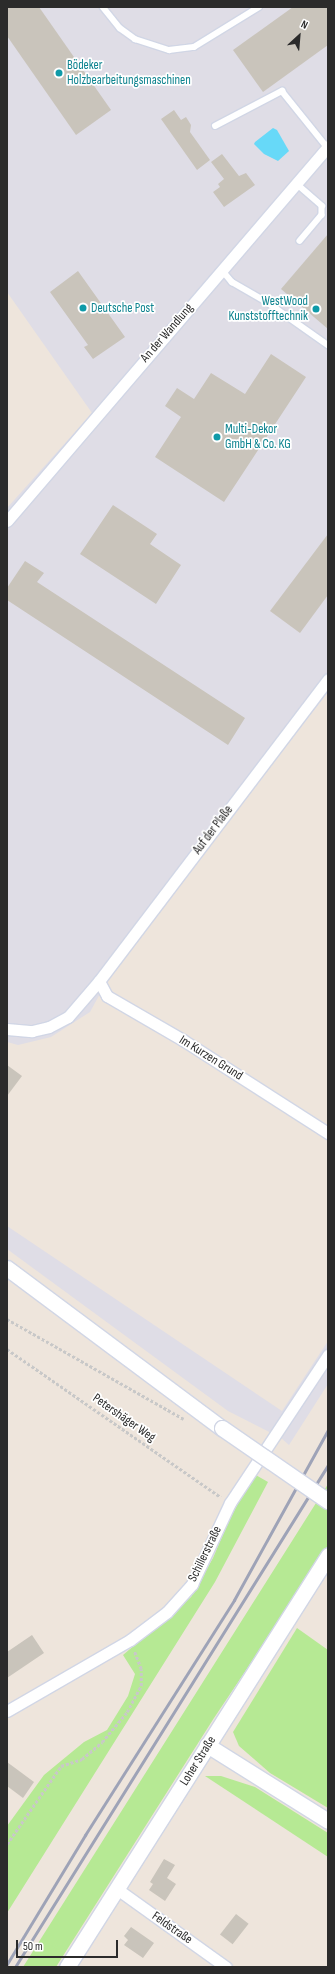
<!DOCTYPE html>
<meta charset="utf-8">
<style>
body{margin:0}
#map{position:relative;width:335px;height:1974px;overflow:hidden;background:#eee5dc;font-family:"Sofia Sans Condensed",sans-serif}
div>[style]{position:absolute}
.industrial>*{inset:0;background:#dfdde6}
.green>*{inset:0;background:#b6e994}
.water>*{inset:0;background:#67d9f8}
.building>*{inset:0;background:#c9c4bb;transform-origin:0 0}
.path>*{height:2.5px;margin-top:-1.25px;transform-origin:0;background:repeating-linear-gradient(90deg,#c8c8c8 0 3px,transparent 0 5px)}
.roads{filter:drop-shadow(1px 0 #d1d6e5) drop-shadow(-1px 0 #d1d6e5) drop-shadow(0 1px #d1d6e5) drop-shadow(0 -1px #d1d6e5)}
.lane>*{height:5.5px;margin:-2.75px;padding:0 2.75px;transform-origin:2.75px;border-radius:2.75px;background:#fff}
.street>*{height:11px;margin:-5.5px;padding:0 5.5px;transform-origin:5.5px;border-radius:5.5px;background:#fff}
.secondary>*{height:15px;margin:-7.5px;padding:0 7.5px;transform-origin:7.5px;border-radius:7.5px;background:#fff}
.rail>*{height:3px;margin:-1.5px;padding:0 1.5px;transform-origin:1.5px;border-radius:1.5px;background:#9ea3b7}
.bridges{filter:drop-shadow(1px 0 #d1d6e5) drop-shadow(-1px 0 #d1d6e5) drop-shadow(0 1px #d1d6e5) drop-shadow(0 -1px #d1d6e5)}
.secondary-bridge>*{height:15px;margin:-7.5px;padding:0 7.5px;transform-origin:7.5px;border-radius:7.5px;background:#fff}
.dots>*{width:11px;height:11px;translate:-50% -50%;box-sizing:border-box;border:2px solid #fff;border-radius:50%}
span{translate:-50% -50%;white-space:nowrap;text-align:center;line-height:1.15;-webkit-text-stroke:3.5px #fff;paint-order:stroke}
.culture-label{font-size:13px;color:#0d838f}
.left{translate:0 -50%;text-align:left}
.right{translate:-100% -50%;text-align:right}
.street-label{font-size:13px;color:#2b2b2b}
.frame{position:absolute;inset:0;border:8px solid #2b2b2b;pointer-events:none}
.north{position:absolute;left:279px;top:16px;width:40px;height:40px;-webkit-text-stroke:3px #fff;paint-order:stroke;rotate:26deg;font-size:11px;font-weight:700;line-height:16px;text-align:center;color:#2b2b2b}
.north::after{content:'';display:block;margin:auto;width:14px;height:18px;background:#2b2b2b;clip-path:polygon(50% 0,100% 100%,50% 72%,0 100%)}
.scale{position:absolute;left:16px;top:1940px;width:102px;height:18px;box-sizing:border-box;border:2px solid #2b2b2b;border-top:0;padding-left:5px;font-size:12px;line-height:14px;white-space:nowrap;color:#2b2b2b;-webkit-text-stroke:3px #fff;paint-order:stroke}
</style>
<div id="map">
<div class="industrial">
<div style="clip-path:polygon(7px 7px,328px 7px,328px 692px,113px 970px,90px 1012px,51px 1037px,18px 1045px,7px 1042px,7px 508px,92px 413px,7px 292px)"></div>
<div style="clip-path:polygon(7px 1226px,282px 1411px,328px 1341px,328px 1384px,289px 1445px,281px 1438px,228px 1411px,7px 1249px)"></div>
</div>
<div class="green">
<div style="clip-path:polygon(254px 1474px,268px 1482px,215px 1582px,7px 1913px,7px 1826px,44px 1775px,84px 1742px,107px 1730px,128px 1696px,135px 1674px,123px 1655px,191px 1597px,213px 1558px,235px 1506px)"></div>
<div style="clip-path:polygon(328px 1484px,328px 1548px,214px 1718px,56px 1967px,23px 1967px)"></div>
<div style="clip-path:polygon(297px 1628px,328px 1650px,328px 1808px,270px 1773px,239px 1746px,233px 1732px)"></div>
<div style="clip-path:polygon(205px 1776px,221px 1776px,255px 1787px,328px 1833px,328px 1857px)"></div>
</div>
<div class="water">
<div style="clip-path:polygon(273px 128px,277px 130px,289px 151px,278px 161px,264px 154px,254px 144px,255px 142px)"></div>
</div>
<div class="building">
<div style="clip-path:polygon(7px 7px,39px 7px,111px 110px,76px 135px,7px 36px)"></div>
<div style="clip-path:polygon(293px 7px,328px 7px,328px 45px,263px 92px,233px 50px)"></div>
<div style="clip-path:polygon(174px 110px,181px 120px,186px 117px,191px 125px,190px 132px,210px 160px,197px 170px,161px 119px)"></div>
<div style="clip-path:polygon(222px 154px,239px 176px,246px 173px,255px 185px,224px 207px,213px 192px,220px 187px,218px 184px,224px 179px,211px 162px)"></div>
<div style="clip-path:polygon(328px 234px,328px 329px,281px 289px)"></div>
<div style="clip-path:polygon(78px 271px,125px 337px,93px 359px,84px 347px,88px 345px,50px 292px)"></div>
<div style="clip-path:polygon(271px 354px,306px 377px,224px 502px,155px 457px,181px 417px,165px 406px,177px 388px,194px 399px,211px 373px,245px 394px)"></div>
<div style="clip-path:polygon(113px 505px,157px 534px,150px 544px,181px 565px,156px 604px,80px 554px)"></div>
<div style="clip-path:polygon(328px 534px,328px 595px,300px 633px,270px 611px)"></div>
<div style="clip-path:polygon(25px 561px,44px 573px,37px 582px,245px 718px,228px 745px,7px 600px,7px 588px)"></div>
<div style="clip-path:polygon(7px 1065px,22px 1076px,7px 1096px)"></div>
<div style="clip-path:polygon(32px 1635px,44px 1653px,7px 1678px,7px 1652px)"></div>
<div style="clip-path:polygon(7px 1762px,34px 1782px,23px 1798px,7px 1786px)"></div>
<div style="clip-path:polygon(164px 1859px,175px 1865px,167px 1878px,176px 1884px,165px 1901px,149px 1890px,153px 1884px,150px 1882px)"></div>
<div style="left:236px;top:1914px;width:16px;height:26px;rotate:38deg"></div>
<div style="clip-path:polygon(131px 1927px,154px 1943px,143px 1958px,124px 1945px,128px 1940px,124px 1936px)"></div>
</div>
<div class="path">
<div style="left:7px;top:1319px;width:203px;rotate:29.5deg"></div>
<div style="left:7px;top:1349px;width:260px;rotate:34.7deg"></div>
<div style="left:7px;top:1844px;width:95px;rotate:-55.3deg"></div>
<div style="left:61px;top:1766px;width:22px;rotate:-18deg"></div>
<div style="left:82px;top:1759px;width:26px;rotate:-40deg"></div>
<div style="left:102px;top:1742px;width:39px;rotate:-50deg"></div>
<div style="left:127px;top:1712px;width:30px;rotate:-62deg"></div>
<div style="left:141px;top:1686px;width:17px;rotate:-90deg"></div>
<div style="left:141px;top:1669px;width:19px;rotate:-111deg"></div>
</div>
<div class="roads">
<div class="lane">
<div style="left:103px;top:7px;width:27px;rotate:51deg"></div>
<div style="left:120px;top:28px;width:19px;rotate:36deg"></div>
<div style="left:135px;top:39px;width:36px;rotate:18deg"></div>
<div style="left:169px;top:50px;width:25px;rotate:-7deg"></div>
<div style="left:194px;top:47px;width:76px;rotate:-31.6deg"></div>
<div style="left:215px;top:126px;width:76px;rotate:-27.6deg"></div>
<div style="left:282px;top:91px;width:72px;rotate:51.2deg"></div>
<div style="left:296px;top:183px;width:35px;rotate:41deg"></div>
<div style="left:322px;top:206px;width:9px;rotate:90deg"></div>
<div style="left:322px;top:215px;width:34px;rotate:130deg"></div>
<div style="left:222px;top:270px;width:16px;rotate:50deg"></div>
<div style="left:232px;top:282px;width:40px;rotate:29.7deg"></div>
<div style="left:267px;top:302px;width:75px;rotate:35.2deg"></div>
</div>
<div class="street">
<div style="left:7px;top:521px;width:494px;rotate:-49.4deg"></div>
<div style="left:99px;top:981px;width:17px;rotate:62deg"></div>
<div style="left:107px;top:996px;width:88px;rotate:30.1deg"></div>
<div style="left:183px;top:1040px;width:172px;rotate:32.7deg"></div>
<div style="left:7px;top:1029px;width:25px;rotate:5deg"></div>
<div style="left:32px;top:1031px;width:17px;rotate:-13deg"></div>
<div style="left:49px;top:1027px;width:21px;rotate:-28deg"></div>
<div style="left:68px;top:1017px;width:48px;rotate:-49.3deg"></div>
<div style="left:99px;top:981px;width:379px;rotate:-52.8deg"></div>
<div style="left:7px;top:1711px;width:142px;rotate:-30deg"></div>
<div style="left:130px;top:1640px;width:46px;rotate:-37.1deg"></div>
<div style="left:167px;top:1612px;width:38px;rotate:-48deg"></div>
<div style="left:192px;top:1584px;width:89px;rotate:-64.9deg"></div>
<div style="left:230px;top:1503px;width:178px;rotate:-56.5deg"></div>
<div style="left:117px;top:1889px;width:134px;rotate:35.6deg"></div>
</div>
<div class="secondary">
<div style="left:7px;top:1268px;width:268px;rotate:36.7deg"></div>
<div style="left:207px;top:1745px;width:143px;rotate:32.1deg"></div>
<div style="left:67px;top:1967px;width:488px;rotate:-57.6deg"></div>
</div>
</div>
<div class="rail">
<div style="left:7px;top:1964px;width:151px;rotate:-58.8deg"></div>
<div style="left:85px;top:1835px;width:278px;rotate:-57.6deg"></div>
<div style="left:234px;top:1600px;width:194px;rotate:-61.1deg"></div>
<div style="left:15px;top:1967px;width:592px;rotate:-58.06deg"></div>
</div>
<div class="bridges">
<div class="secondary-bridge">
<div style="left:222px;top:1428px;width:129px;rotate:34.6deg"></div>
</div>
</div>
<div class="dots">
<div style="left:59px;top:73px;background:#0f9aa8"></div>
<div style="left:83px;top:308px;background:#0f9aa8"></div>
<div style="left:316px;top:309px;background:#0f9aa8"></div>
<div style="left:217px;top:437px;background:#0f9aa8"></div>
</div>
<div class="culture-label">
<span class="left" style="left:67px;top:73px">Bödeker<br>Holzbearbeitungsmaschinen</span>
<span class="right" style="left:308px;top:309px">WestWood<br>Kunststofftechnik</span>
<span class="left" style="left:91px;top:308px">Deutsche Post</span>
<span class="left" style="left:225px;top:437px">Multi-Dekor<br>GmbH &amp; Co. KG</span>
</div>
<div class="street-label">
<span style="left:167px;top:333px;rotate:-49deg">An der Wandlung</span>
<span style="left:213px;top:830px;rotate:-53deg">Auf der Plaße</span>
<span style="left:211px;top:1058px;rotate:32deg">Im Kurzen Grund</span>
<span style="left:124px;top:1418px;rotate:35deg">Petershäger Weg</span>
<span style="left:205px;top:1554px;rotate:-64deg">Schillerstraße</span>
<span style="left:198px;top:1761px;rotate:-58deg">Loher Straße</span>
<span style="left:172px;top:1928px;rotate:35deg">Feldstraße</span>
</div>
<div class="frame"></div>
<div class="north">N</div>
<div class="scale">50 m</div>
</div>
